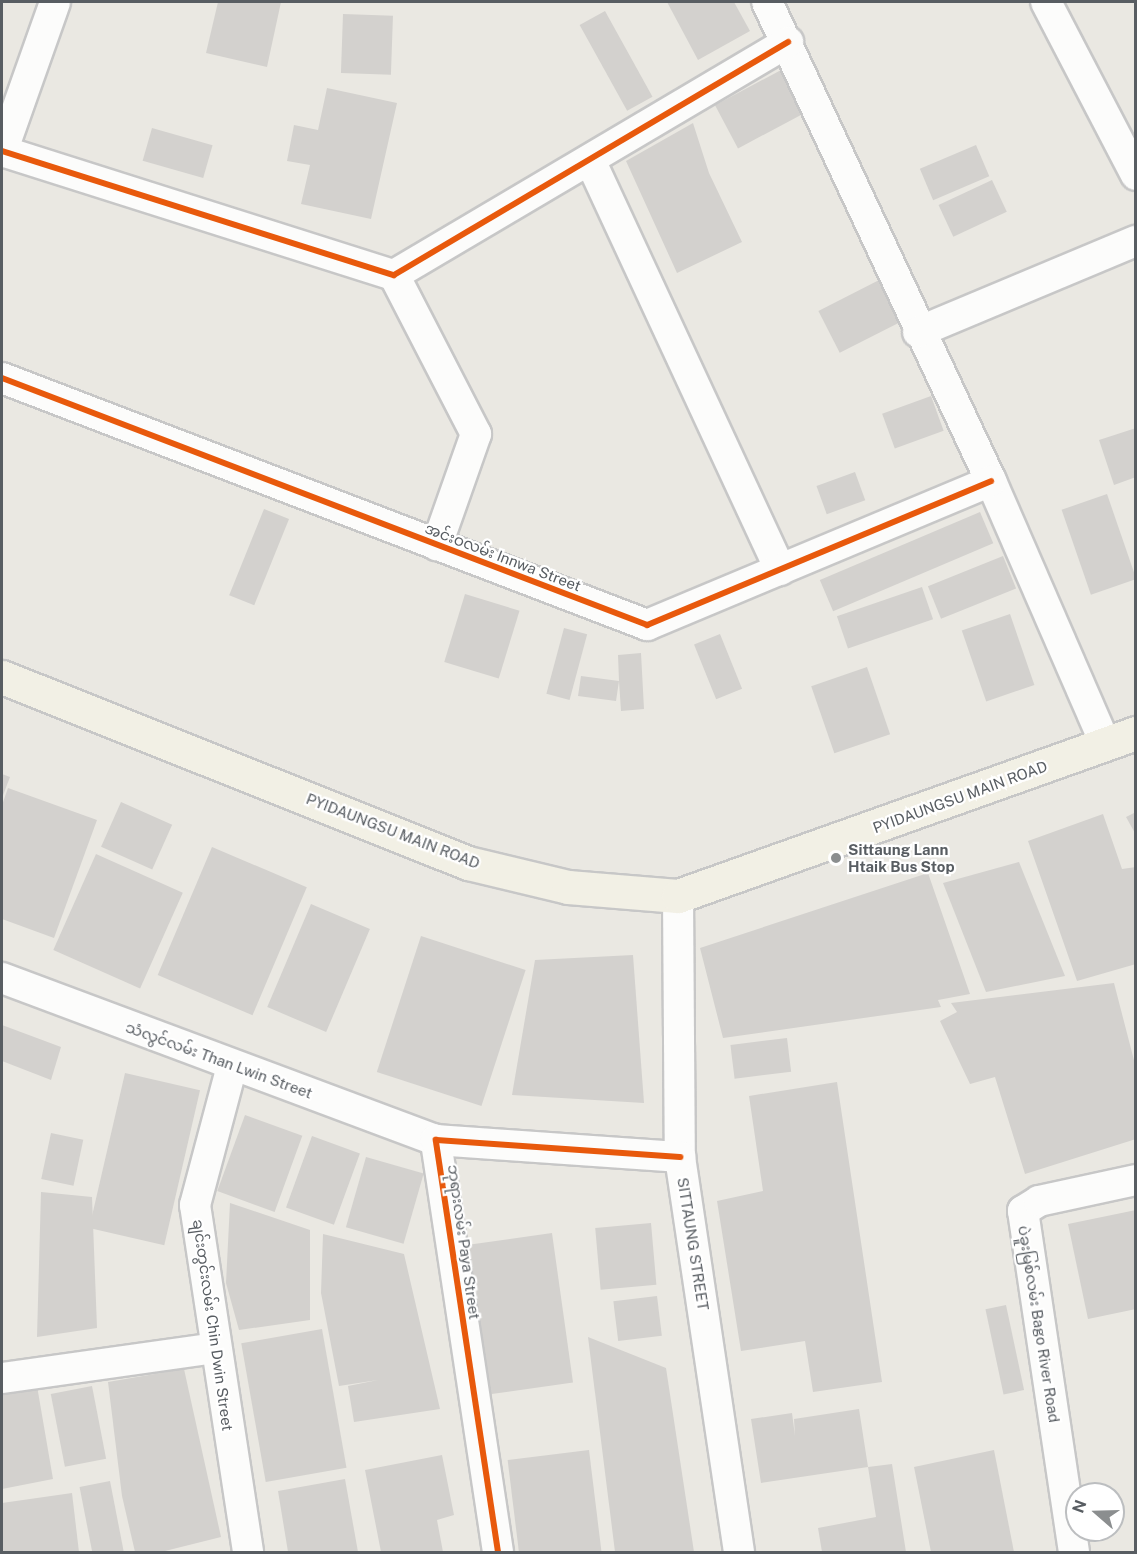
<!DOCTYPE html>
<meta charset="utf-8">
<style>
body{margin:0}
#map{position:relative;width:1137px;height:1554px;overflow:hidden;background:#eae8e2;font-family:"Public Sans","Noto Sans Myanmar",sans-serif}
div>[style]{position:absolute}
.building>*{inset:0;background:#d3d1ce;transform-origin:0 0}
.roads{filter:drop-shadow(2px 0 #c7c7c7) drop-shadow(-2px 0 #c7c7c7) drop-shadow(0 2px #c7c7c7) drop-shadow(0 -2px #c7c7c7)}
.minor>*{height:30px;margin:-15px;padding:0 15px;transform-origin:15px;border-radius:15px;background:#fcfcfb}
.major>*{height:33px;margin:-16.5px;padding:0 16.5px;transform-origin:16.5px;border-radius:16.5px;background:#f2f0e5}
.cycleway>*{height:6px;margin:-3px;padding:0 3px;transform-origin:3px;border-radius:3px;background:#e8590c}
.dots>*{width:16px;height:16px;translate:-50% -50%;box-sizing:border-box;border:3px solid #fff;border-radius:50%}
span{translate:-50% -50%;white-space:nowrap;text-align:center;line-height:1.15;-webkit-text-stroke:4.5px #fff;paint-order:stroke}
.street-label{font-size:15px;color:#585d62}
.poi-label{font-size:15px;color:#585d62;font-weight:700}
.left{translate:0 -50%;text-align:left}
.frame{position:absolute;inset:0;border:3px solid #585d62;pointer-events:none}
.north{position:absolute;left:1065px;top:1482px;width:60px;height:60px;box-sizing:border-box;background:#fff;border:2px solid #bcbec0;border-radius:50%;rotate:290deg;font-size:16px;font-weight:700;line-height:24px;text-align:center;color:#585d62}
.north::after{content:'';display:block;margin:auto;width:21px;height:27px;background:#8b8e8f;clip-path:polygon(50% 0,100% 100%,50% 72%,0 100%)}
</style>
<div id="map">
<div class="building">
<div style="clip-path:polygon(218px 2px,281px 2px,267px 67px,206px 53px)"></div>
<div style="clip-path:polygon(667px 2px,734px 2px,750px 31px,698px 60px)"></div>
<div style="left:605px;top:11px;width:98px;height:29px;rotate:61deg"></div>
<div style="left:343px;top:14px;width:50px;height:59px;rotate:2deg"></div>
<div style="left:783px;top:69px;width:49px;height:77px;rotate:62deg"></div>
<div style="clip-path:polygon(327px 88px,397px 103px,371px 219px,301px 204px,310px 165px,287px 161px,294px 125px,318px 130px)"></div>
<div style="clip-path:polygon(693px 123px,709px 173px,742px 242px,677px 273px,626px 161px)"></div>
<div style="left:152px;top:128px;width:63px;height:34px;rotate:16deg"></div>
<div style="left:976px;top:145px;width:34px;height:61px;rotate:67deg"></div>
<div style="left:992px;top:180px;width:35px;height:59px;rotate:65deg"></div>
<div style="left:887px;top:276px;width:47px;height:77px;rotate:63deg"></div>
<div style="left:931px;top:396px;width:37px;height:52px;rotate:70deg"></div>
<div style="clip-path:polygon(1136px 428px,1136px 477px,1114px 485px,1099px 440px)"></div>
<div style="left:855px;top:472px;width:30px;height:41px;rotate:70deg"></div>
<div style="left:1107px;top:494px;width:90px;height:48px;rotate:71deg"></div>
<div style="left:264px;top:509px;width:27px;height:93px;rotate:22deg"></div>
<div style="left:980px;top:512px;width:34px;height:174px;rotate:67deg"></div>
<div style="left:1003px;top:556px;width:35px;height:81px;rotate:68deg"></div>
<div style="left:922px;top:587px;width:34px;height:90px;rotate:71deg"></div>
<div style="left:465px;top:594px;width:57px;height:71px;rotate:17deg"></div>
<div style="left:1010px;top:614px;width:75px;height:51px;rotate:71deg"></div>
<div style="left:564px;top:628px;width:24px;height:68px;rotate:15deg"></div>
<div style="left:720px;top:634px;width:59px;height:28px;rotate:68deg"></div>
<div style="clip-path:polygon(641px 653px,644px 709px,621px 711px,619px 681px,616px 701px,578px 696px,581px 676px,619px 681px,618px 655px)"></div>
<div style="left:867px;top:667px;width:71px;height:59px;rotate:71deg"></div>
<div style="clip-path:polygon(2px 774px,10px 777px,2px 798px)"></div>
<div style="clip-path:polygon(8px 788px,97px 820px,54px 938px,2px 919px,2px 805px)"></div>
<div style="left:121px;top:802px;width:56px;height:49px;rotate:24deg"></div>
<div style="clip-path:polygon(1136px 812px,1136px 835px,1126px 817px)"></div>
<div style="clip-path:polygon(1103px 814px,1122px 869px,1136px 867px,1136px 964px,1077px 981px,1028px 841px)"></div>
<div style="left:212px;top:847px;width:103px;height:139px;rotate:23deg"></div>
<div style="left:96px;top:854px;width:95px;height:105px;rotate:24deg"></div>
<div style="clip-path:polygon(1019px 862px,1065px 976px,986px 992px,943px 883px)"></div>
<div style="clip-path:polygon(928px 873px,970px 994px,938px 1000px,941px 1007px,723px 1038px,700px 948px)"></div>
<div style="left:311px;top:904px;width:64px;height:112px;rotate:23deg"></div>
<div style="left:421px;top:936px;width:110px;height:143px;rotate:18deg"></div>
<div style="clip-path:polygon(633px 955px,644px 1103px,512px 1095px,535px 960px)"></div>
<div style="clip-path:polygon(1114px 983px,1136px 1068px,1136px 1139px,1025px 1174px,995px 1077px,970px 1084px,940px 1021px,957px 1012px,951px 1003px)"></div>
<div style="clip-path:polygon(2px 1025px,61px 1047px,51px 1080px,2px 1061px)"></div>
<div style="left:787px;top:1038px;width:34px;height:57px;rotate:83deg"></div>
<div style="left:125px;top:1073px;width:77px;height:159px;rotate:13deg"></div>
<div style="clip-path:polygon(837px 1082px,882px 1382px,813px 1392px,805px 1341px,741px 1351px,717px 1201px,763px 1191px,749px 1096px)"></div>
<div style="left:245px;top:1115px;width:61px;height:81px;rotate:20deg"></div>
<div style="left:51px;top:1133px;width:33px;height:47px;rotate:12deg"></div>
<div style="left:312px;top:1136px;width:51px;height:76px;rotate:20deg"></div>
<div style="left:366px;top:1157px;width:60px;height:73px;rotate:16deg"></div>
<div style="clip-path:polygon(41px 1192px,92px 1197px,97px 1328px,37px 1337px)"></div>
<div style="clip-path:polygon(230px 1203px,310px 1230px,310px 1320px,239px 1330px,226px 1283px)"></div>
<div style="clip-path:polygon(1136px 1210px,1136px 1309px,1088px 1319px,1068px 1224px)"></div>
<div style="left:651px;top:1223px;width:62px;height:56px;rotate:85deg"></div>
<div style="left:552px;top:1233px;width:151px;height:84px;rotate:82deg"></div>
<div style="clip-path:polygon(323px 1234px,404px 1254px,440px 1409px,354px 1422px,348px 1386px,378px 1380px,339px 1386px,321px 1293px)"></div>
<div style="left:657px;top:1296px;width:40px;height:44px;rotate:83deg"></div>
<div style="left:1006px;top:1305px;width:87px;height:21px;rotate:78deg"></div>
<div style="left:322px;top:1329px;width:141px;height:82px;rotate:80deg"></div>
<div style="clip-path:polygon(588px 1337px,666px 1368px,694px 1552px,615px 1552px)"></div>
<div style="clip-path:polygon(184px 1369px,221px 1537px,161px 1552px,135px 1552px,122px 1496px,108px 1382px)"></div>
<div style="clip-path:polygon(37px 1386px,53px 1479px,2px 1489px,2px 1392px)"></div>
<div style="left:92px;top:1386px;width:74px;height:42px;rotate:79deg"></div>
<div style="clip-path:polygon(859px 1409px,868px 1467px,761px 1483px,751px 1419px,792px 1413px,795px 1436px,794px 1419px)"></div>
<div style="left:589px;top:1450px;width:103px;height:82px;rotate:83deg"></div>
<div style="clip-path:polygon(994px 1450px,1014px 1552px,931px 1552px,914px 1467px)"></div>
<div style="clip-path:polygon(442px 1455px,454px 1515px,437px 1520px,443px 1552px,381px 1552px,365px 1470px)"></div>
<div style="clip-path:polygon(892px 1464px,906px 1552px,822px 1552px,818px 1528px,876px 1517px,868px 1467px)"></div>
<div style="clip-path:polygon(345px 1479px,358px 1552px,288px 1552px,278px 1491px)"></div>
<div style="left:110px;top:1481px;width:72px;height:31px;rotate:79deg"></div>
<div style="clip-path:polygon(72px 1493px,79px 1552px,2px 1552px,2px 1503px)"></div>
</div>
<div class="roads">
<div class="minor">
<div style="left:767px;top:2px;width:529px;rotate:64.94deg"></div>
<div style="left:991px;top:481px;width:288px;rotate:66.5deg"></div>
<div style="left:1046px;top:2px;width:195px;rotate:62.5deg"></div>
<div style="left:2px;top:151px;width:411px;rotate:17.6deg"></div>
<div style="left:394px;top:275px;width:458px;rotate:-30.6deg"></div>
<div style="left:2px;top:152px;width:159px;rotate:-70.5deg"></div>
<div style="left:590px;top:160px;width:452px;rotate:65.1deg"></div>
<div style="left:394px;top:275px;width:179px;rotate:62.7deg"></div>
<div style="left:476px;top:434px;width:118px;rotate:109.4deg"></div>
<div style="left:918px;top:332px;width:236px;rotate:-22.7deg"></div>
<div style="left:2px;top:378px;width:691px;rotate:20.95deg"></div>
<div style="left:647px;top:625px;width:373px;rotate:-22.7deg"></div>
<div style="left:678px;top:896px;width:261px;rotate:89.6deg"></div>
<div style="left:680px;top:1157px;width:399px;rotate:81.5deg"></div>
<div style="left:2px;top:978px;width:463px;rotate:20.5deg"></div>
<div style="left:232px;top:1066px;width:144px;rotate:104.9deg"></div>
<div style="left:195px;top:1205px;width:351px;rotate:81.3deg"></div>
<div style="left:2px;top:1378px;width:215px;rotate:-8deg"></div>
<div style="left:498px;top:1552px;width:417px;rotate:-98.6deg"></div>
<div style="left:436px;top:1140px;width:245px;rotate:4deg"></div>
<div style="left:1074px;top:1552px;width:345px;rotate:-98.5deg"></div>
<div style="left:1023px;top:1211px;width:19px;rotate:-32deg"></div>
<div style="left:1039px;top:1201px;width:99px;rotate:-12.2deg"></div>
</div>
<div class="major">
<div style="left:2px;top:677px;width:502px;rotate:21.76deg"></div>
<div style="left:468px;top:863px;width:103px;rotate:13.5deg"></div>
<div style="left:568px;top:887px;width:110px;rotate:4.7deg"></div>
<div style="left:678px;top:896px;width:486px;rotate:-19.6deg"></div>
</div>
</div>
<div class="cycleway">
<div style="left:2px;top:151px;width:411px;rotate:17.6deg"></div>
<div style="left:394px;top:275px;width:458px;rotate:-30.6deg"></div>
<div style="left:2px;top:378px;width:691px;rotate:20.95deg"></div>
<div style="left:647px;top:625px;width:373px;rotate:-22.7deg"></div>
<div style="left:498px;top:1552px;width:417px;rotate:-98.6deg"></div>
<div style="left:436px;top:1140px;width:245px;rotate:4deg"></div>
</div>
<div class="dots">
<div style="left:836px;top:858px;background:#8b8e8f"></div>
</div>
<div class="street-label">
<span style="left:503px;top:557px;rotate:21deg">အင်းဝလမ်း Innwa Street</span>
<span style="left:960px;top:797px;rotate:-20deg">PYIDAUNGSU MAIN ROAD</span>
<span style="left:393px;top:831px;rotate:21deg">PYIDAUNGSU MAIN ROAD</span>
<span style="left:219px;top:1060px;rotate:20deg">သံလွင်လမ်း Than Lwin Street</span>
<span style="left:464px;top:1242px;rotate:82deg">ဘုရားလမ်း Paya Street</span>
<span style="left:693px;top:1244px;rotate:81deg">SITTAUNG STREET</span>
<span style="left:1039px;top:1324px;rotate:81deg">ပဲခူးမြစ်လမ်း Bago River Road</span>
<span style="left:213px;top:1325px;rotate:82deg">ချင်းတွင်းလမ်း Chin Dwin Street</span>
</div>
<div class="poi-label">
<span class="left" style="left:848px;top:858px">Sittaung Lann<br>Htaik Bus Stop</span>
</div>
<div class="frame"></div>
<div class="north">N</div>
</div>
